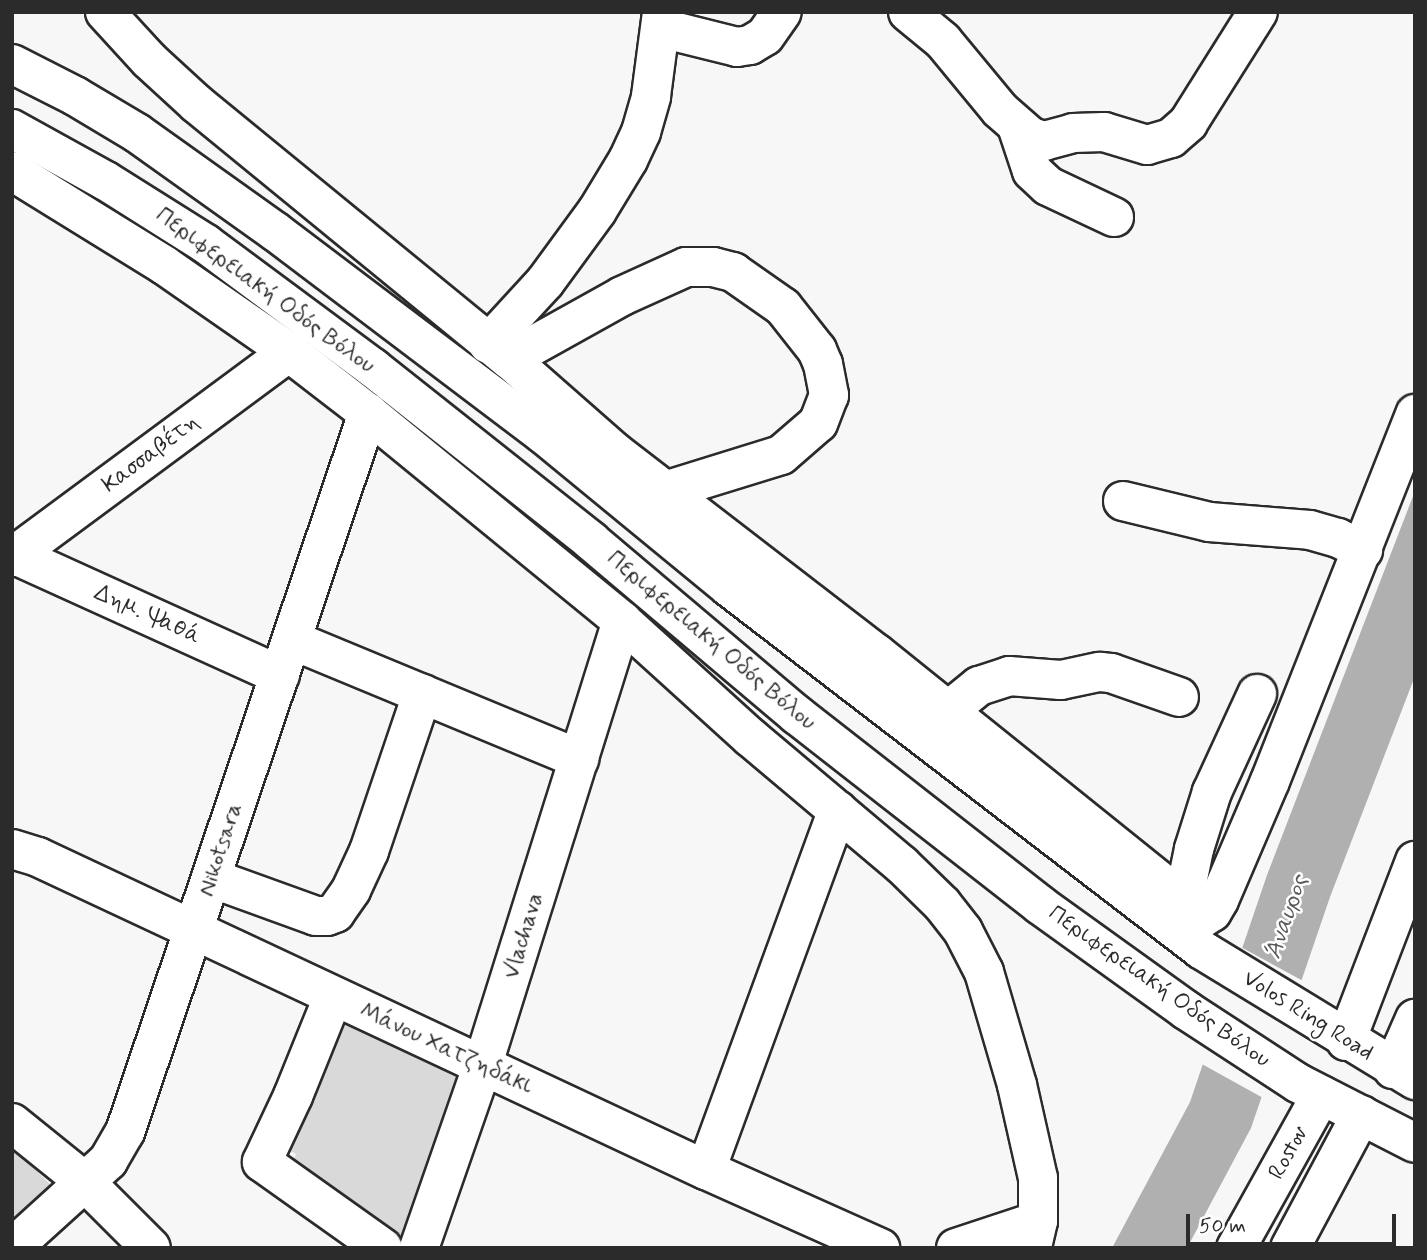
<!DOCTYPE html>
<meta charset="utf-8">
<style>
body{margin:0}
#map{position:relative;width:1427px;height:1260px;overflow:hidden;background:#f7f7f7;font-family:Mynerve,sans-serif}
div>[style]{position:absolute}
.green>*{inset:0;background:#d9d9d9}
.water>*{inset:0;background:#b0b0b0}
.pier>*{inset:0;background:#f7f7f7}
.roads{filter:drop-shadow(2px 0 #2b2b2b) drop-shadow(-2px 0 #2b2b2b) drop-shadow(0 2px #2b2b2b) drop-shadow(0 -2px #2b2b2b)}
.minor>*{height:38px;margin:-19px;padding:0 19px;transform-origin:19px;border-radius:19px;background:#fff}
.major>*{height:38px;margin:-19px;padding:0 19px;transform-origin:19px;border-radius:19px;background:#fff}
span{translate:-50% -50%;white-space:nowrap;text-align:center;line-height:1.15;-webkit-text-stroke:5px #fff;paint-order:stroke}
.street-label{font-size:23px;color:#2b2b2b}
.water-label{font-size:24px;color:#5a5a5a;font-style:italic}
.frame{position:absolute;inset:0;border:14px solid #2b2b2b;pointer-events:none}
.scale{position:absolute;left:1186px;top:1214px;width:210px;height:32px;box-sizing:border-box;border:4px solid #2b2b2b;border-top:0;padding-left:9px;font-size:21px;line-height:24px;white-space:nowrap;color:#2b2b2b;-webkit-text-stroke:5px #fff;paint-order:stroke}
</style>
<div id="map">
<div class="green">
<div style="clip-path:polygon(332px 1016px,465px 1076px,408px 1248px,289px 1172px,296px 1154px,277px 1144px)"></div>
<div style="clip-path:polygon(12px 1147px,52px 1186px,12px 1224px)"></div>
</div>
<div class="water">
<div style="clip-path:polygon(1415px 491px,1415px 676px,1330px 897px,1251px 1128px,1187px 1248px,1112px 1248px,1190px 1102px,1267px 875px)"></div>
</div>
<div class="pier">
<div style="clip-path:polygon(1239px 946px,1305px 982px,1265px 1099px,1200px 1063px)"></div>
</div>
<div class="roads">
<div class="minor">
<div style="left:105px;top:12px;width:65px;rotate:47.5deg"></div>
<div style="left:149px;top:60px;width:65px;rotate:42.5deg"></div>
<div style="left:197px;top:104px;width:403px;rotate:39.3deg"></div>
<div style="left:509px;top:359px;width:142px;rotate:41.3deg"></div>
<div style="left:616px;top:453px;width:328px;rotate:37.6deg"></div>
<div style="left:876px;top:653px;width:421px;rotate:38.8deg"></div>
<div style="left:1204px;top:917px;width:9px;rotate:-32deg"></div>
<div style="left:1212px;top:912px;width:14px;rotate:-60deg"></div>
<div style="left:1219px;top:900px;width:129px;rotate:-66.8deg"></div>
<div style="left:1270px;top:781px;width:395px;rotate:-68.4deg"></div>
<div style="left:908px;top:12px;width:45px;rotate:39.6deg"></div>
<div style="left:943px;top:41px;width:89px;rotate:50.4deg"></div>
<div style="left:1000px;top:110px;width:41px;rotate:41.1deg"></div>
<div style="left:1031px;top:137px;width:14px;rotate:17deg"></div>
<div style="left:1044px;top:141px;width:30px;rotate:-15deg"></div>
<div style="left:1073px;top:133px;width:31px;rotate:-2deg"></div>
<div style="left:1104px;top:132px;width:45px;rotate:16.8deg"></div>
<div style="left:1147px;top:145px;width:25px;rotate:-16deg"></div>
<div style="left:1171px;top:138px;width:23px;rotate:-41deg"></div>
<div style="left:1188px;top:123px;width:131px;rotate:-57.8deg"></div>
<div style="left:661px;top:28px;width:78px;rotate:14deg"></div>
<div style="left:737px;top:47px;width:13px;rotate:-9deg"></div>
<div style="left:750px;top:45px;width:17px;rotate:-31deg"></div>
<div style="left:765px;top:36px;width:29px;rotate:-55deg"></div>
<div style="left:1018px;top:129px;width:44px;rotate:71.6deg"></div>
<div style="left:1032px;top:171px;width:22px;rotate:43deg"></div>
<div style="left:1048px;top:186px;width:73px;rotate:25.2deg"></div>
<div style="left:12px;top:171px;width:179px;rotate:31.7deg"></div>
<div style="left:164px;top:265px;width:152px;rotate:34.8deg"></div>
<div style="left:289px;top:352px;width:100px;rotate:37.7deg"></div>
<div style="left:368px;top:413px;width:328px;rotate:39.3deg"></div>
<div style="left:622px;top:621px;width:173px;rotate:42.2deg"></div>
<div style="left:750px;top:737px;width:199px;rotate:40.1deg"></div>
<div style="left:902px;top:865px;width:56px;rotate:44.3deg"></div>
<div style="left:942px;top:904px;width:34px;rotate:52deg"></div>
<div style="left:963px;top:931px;width:46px;rotate:62.9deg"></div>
<div style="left:984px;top:972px;width:118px;rotate:73.7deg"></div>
<div style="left:1017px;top:1085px;width:95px;rotate:77.3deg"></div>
<div style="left:1038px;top:1178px;width:43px;rotate:90deg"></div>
<div style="left:1038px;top:1221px;width:28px;rotate:103deg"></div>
<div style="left:488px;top:344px;width:84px;rotate:-47.4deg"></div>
<div style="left:545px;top:282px;width:88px;rotate:-53.8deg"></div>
<div style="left:597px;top:211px;width:60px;rotate:-58.7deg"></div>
<div style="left:628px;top:160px;width:31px;rotate:-65deg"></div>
<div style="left:641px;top:132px;width:37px;rotate:-74deg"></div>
<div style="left:651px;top:96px;width:85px;rotate:-82.5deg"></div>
<div style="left:509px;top:359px;width:129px;rotate:-29.1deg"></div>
<div style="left:622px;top:296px;width:70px;rotate:-24.4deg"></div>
<div style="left:686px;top:267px;width:27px"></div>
<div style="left:713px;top:267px;width:21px;rotate:14deg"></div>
<div style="left:733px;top:272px;width:61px;rotate:35deg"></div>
<div style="left:783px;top:307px;width:55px;rotate:51.7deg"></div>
<div style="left:817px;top:350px;width:15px;rotate:67deg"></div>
<div style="left:823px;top:364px;width:32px;rotate:79deg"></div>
<div style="left:829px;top:395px;width:30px;rotate:111deg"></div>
<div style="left:818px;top:423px;width:49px;rotate:139.1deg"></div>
<div style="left:781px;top:455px;width:118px;rotate:162.8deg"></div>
<div style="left:1123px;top:501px;width:89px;rotate:13.7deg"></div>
<div style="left:1209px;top:522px;width:101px;rotate:4.5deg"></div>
<div style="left:1310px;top:530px;width:29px;rotate:16deg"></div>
<div style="left:1338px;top:538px;width:28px;rotate:26deg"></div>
<div style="left:15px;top:555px;width:291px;rotate:24.4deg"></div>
<div style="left:12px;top:557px;width:345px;rotate:-36.5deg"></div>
<div style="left:292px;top:640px;width:311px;rotate:22.5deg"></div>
<div style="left:948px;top:711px;width:40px;rotate:-39deg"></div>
<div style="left:979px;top:686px;width:32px;rotate:-18deg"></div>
<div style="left:1009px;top:676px;width:52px;rotate:4.4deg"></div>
<div style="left:1061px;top:680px;width:40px;rotate:-12deg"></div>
<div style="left:1100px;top:672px;width:11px;rotate:5deg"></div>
<div style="left:1111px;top:673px;width:72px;rotate:19.4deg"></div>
<div style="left:12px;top:849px;width:27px;rotate:17deg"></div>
<div style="left:38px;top:857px;width:738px;rotate:25.11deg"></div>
<div style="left:706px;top:1170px;width:191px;rotate:24.1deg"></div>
<div style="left:211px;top:878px;width:112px;rotate:19.9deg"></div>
<div style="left:316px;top:916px;width:11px"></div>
<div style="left:327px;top:916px;width:9px;rotate:-21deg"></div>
<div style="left:335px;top:913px;width:28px;rotate:-55deg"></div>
<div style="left:351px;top:890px;width:43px;rotate:-65.2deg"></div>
<div style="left:369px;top:851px;width:166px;rotate:-71.3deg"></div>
<div style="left:1183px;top:903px;width:55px;rotate:-78.5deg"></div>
<div style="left:1194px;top:849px;width:60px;rotate:-72.5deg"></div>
<div style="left:1212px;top:792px;width:108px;rotate:-65.3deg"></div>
<div style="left:333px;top:997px;width:107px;rotate:112deg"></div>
<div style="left:293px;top:1096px;width:73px;rotate:115.2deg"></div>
<div style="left:262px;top:1162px;width:148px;rotate:35.4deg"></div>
<div style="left:1346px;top:1041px;width:193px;rotate:-69deg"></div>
<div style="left:1393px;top:1069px;width:55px;rotate:-66.3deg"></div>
<div style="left:12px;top:1123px;width:94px;rotate:38.9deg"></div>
<div style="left:85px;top:1182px;width:93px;rotate:45deg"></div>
<div style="left:706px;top:1170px;width:383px;rotate:-69.9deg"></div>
<div style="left:12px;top:1248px;width:130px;rotate:-42.2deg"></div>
<div style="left:108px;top:1161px;width:34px;rotate:-60deg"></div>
<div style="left:125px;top:1132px;width:759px;rotate:-71.33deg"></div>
<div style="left:419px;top:1248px;width:195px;rotate:-70.8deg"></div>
<div style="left:483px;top:1064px;width:464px;rotate:-72.6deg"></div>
<div style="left:956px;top:1248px;width:86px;rotate:-18.2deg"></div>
<div style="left:1236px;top:1248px;width:175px;rotate:-60.9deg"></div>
<div style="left:1290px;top:1248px;width:151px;rotate:-61.9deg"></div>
</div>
<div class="major">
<div style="left:12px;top:64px;width:71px;rotate:26.9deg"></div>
<div style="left:75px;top:96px;width:72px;rotate:30.8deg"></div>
<div style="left:137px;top:133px;width:171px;rotate:35.5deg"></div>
<div style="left:276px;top:232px;width:335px;rotate:37.1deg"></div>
<div style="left:543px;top:434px;width:241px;rotate:39.4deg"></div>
<div style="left:729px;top:587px;width:596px;rotate:37.5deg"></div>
<div style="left:1202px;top:950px;width:250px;rotate:31.4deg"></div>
<div style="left:12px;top:129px;width:107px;rotate:29deg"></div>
<div style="left:106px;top:181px;width:118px;rotate:32.2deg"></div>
<div style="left:206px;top:244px;width:208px;rotate:36.6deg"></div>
<div style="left:373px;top:368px;width:278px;rotate:38.4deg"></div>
<div style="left:591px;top:541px;width:270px;rotate:40.2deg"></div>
<div style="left:797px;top:715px;width:308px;rotate:38deg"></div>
<div style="left:1040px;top:905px;width:180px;rotate:35.7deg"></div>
<div style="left:1186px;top:1010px;width:134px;rotate:33.1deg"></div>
<div style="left:1298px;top:1083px;width:131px;rotate:27.1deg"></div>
</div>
</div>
<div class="street-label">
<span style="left:265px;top:291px;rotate:36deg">Περιφερειακή Οδός Βόλου</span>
<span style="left:151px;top:454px;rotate:-37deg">Κασσαβέτη</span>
<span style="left:147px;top:615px;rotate:24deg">Δημ. Ψαθά</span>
<span style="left:711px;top:641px;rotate:40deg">Περιφερειακή Οδός Βόλου</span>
<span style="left:221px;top:850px;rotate:-72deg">Nikotsara</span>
<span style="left:524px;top:936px;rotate:-73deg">Vlachava</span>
<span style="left:1159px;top:987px;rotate:35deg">Περιφερειακή Οδός Βόλου</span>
<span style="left:1308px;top:1016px;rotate:32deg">Volos Ring Road</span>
<span style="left:446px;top:1049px;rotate:25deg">Μάνου Χατζηδάκι</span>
<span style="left:1289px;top:1153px;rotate:-61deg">Rostov</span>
</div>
<div class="water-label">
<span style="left:1287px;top:917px;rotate:-71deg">Άναυρος</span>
</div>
<div class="frame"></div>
<div class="scale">50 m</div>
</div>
